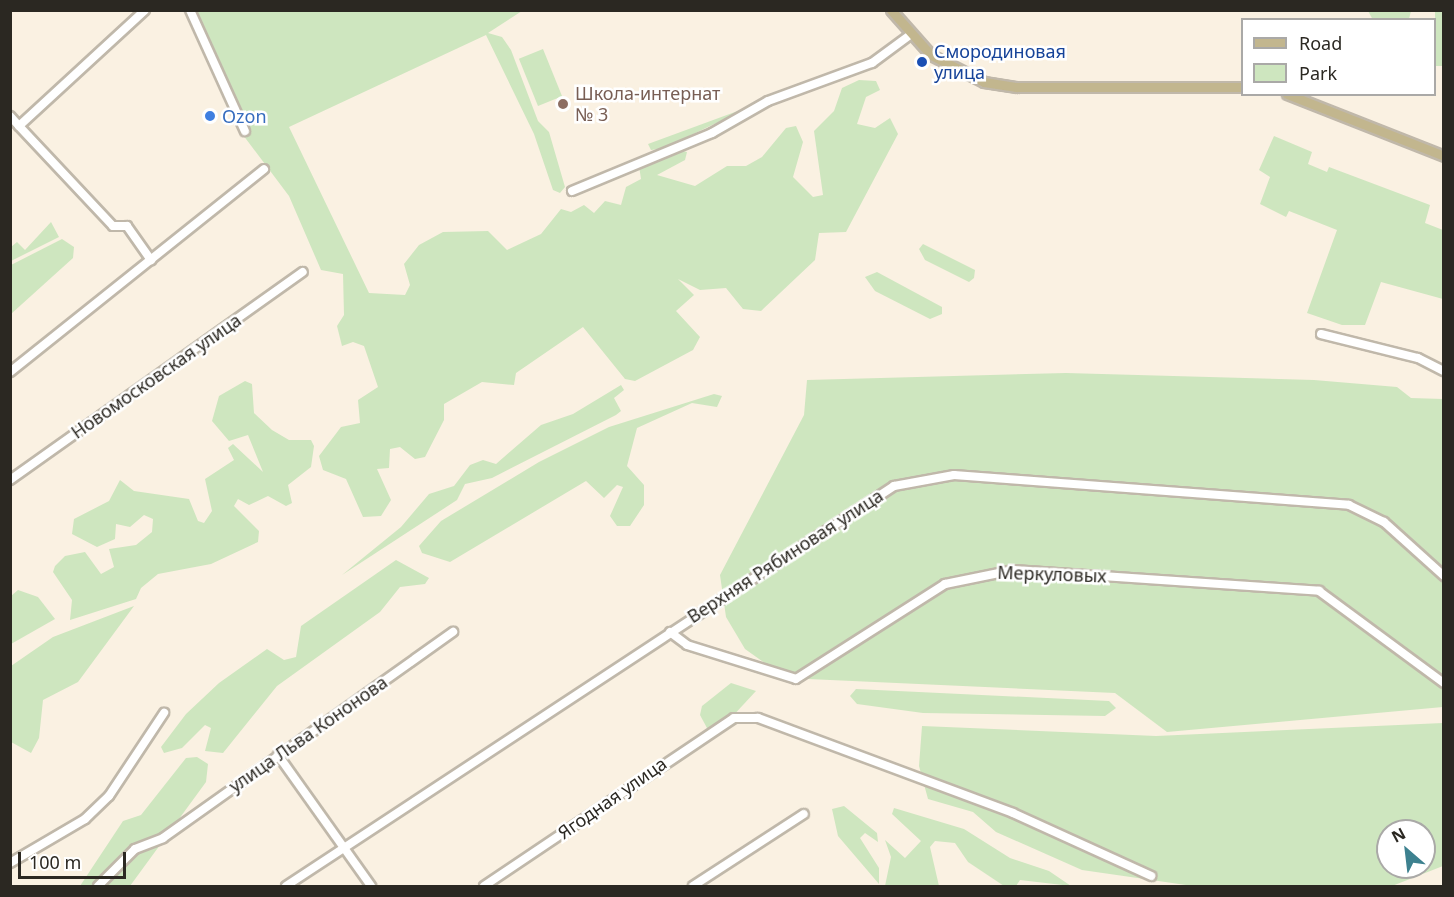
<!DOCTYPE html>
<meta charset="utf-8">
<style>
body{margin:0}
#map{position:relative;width:1454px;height:897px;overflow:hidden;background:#faf1e2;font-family:"Noto Sans",sans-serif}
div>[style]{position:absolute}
.green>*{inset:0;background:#cee6bf;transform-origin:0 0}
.roads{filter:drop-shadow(2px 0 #c0b8aa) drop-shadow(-2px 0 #c0b8aa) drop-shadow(0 2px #c0b8aa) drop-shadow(0 -2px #c0b8aa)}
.minor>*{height:8px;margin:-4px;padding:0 4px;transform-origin:4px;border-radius:4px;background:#fff}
.major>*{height:9px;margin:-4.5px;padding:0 4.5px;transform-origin:4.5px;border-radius:4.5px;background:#c2b68e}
.dots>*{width:16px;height:16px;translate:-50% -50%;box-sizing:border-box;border:3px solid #fff;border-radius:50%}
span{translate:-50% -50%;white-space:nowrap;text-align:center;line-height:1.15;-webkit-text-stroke:5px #fff;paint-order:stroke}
.transit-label{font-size:18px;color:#164399}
.left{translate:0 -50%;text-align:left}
.education-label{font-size:18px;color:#785e54}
.shop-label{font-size:18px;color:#366cbe}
.street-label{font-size:18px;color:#2b2822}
.frame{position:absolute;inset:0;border:12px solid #2b2822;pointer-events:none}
.legend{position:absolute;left:1241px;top:18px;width:195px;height:78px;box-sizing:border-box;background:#fff;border:2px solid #aaa9a7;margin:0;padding:8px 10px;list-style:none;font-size:18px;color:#2b2822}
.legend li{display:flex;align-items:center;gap:12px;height:30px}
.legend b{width:30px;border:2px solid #aaa9a7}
.north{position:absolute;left:1376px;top:819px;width:60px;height:60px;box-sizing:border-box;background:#fff;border:2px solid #aaa9a7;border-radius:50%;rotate:332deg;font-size:16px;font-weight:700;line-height:24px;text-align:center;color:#2b2822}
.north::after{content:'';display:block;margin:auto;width:21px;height:27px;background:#3d818f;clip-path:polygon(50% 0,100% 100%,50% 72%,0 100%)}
.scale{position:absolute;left:18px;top:852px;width:108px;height:27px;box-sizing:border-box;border:3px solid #2b2822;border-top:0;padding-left:8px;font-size:18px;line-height:21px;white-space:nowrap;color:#2b2822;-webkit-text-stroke:4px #fff;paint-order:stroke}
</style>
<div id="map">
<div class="green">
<div style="clip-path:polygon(194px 11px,522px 11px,488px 33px,502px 37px,511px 50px,538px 121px,549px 132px,565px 187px,560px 193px,553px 190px,534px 134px,486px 35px,289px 127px,369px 293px,405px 295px,410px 285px,404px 264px,419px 245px,443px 232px,488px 231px,507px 250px,541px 234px,561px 209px,571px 212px,584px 205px,594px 213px,605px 201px,621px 205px,626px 187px,641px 179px,639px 166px,678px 150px,687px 152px,685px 160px,657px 175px,695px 186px,727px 166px,746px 166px,762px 157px,786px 128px,796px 126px,803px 142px,793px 177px,813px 197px,823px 195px,814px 131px,834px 111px,842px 88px,859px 80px,876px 81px,880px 90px,866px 97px,857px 124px,875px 128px,890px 118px,898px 134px,846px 232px,819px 233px,815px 260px,761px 311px,743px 309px,726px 288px,700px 290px,678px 279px,694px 295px,676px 311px,700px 337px,693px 350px,635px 381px,625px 379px,583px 327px,516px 373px,514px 385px,482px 382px,444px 404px,444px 420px,425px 457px,415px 459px,400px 447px,390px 449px,389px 468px,377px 469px,391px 500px,381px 516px,363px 517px,346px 479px,323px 470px,319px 456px,341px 427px,360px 423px,358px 400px,378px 387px,364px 346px,353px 342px,342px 346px,337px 326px,344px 315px,343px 274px,321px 270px,289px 196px,243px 135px)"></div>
<div style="clip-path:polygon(1368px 11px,1411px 10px,1411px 11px,1409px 19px,1373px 20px)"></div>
<div style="left:1435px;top:11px;width:8px;height:55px"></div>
<div style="left:543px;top:49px;width:51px;height:26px;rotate:68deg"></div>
<div style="clip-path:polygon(754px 105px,664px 148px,651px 150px,648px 144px)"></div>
<div style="clip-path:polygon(1274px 136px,1312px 152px,1308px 164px,1327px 172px,1329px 167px,1430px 205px,1425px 223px,1443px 230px,1443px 299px,1381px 282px,1365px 325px,1342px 325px,1307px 313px,1337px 230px,1289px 211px,1286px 217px,1260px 204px,1270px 177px,1259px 170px)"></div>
<div style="clip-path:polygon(51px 222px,59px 237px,11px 261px,11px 247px,17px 242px,25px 250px)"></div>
<div style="clip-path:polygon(62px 239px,74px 247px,73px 258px,11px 314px,11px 265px)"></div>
<div style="clip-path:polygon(923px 244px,975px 270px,974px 278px,969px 282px,925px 260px,919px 249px)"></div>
<div style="clip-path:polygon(877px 272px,942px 307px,942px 314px,930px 319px,875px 291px,865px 277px)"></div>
<div style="clip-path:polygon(1066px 373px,1314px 380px,1397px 387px,1411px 398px,1443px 399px,1443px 707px,1167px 732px,1115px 693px,786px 678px,745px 649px,726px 617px,720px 575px,804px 415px,807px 380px)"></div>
<div style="clip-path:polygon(245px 381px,252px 384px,254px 413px,272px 430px,289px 440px,311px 440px,314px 446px,311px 467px,288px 485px,292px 503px,286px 506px,268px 496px,249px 505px,238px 499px,234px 506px,259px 531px,258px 542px,211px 564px,158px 574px,141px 588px,136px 599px,70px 620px,72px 600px,53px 572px,55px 566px,65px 556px,85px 552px,101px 574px,114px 567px,109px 549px,136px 545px,152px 532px,153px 519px,144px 515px,130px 527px,116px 524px,115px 539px,97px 547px,72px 534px,74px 519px,109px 501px,120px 480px,134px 491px,189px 499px,198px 521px,204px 523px,212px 511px,205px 479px,234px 460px,228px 448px,233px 444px,263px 472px,248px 435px,229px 441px,212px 421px,219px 396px)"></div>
<div style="clip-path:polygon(621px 385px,624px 390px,614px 398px,621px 411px,616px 415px,492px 478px,465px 484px,457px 500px,342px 575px,401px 527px,429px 494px,454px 486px,470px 465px,483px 460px,496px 464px,541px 425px,573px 414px)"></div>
<div style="clip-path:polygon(714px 394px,722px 396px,717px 407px,692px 403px,637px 428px,627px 466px,644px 485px,644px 505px,630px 526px,617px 526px,610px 516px,623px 487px,617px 485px,604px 498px,586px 481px,450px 562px,422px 553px,419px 546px,441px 521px,539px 462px,609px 427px)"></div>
<div style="clip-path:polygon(396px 560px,429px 578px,425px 584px,400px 587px,380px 612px,277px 686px,223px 753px,205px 751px,211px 728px,205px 725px,182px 748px,164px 753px,161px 747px,186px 714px,219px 683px,267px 649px,284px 660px,296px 657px,301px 626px)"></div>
<div style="clip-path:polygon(18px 590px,38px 597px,55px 619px,11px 644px,11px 596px)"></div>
<div style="clip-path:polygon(134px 606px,78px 682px,43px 700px,39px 738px,31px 753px,11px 742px,11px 666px,53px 637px)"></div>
<div style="clip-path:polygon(731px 683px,756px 691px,730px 719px,715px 730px,707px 728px,700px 715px,702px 706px)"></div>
<div style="clip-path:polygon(856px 689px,1109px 701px,1116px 708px,1105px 716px,923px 713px,857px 704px,850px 696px)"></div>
<div style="clip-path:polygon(evenodd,1443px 723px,1443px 866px,1392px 886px,1193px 886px,1082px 870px,996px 832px,973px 812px,928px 799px,919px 766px,922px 726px,1156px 736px,1443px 723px,1388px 831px,1424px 831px,1424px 867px,1388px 867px,1388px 831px)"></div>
<div style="clip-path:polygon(186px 758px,197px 757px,208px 764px,206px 782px,130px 886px,80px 886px,123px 821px,141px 815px)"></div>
<div style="clip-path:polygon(844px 806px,877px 833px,878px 842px,865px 833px,860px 838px,879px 868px,879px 884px,838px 836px,832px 809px)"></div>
<div style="clip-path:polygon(894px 808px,964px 829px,1010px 858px,1049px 871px,1071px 886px,1020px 880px,1016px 886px,1004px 886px,968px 862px,955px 843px,935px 841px,930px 847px,939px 886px,885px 886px,891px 857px,885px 840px,905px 858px,921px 841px,892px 814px)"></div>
</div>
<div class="roads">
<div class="minor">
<div style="left:190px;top:10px;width:133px;rotate:65.6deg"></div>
<div style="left:10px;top:116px;width:13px;rotate:48deg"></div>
<div style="left:19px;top:126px;width:171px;rotate:-42.6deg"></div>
<div style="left:19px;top:126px;width:137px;rotate:46.8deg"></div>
<div style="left:113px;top:226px;width:14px"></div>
<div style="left:127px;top:226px;width:42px;rotate:54.8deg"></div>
<div style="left:572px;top:191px;width:152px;rotate:-22.5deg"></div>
<div style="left:712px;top:133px;width:64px;rotate:-29.7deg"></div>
<div style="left:768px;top:101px;width:111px;rotate:-20.1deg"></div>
<div style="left:872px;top:63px;width:47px;rotate:-36.4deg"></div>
<div style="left:1321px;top:334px;width:100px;rotate:13.9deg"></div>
<div style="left:1418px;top:358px;width:29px;rotate:27deg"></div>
<div style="left:10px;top:372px;width:325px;rotate:-38.6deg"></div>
<div style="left:10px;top:480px;width:359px;rotate:-35.4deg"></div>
<div style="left:670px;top:632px;width:21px;rotate:37deg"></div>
<div style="left:687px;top:645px;width:114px;rotate:17.3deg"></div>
<div style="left:796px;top:679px;width:177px;rotate:-32.5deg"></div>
<div style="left:945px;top:584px;width:70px;rotate:-11.5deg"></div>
<div style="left:1014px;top:570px;width:306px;rotate:3.9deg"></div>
<div style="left:1319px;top:591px;width:155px;rotate:36.4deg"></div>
<div style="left:278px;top:755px;width:161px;rotate:54.6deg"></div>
<div style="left:10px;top:863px;width:87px;rotate:-30.4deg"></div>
<div style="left:85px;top:819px;width:33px;rotate:-44deg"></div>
<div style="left:109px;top:796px;width:100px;rotate:-56.5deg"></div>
<div style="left:98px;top:886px;width:52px;rotate:-45deg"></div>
<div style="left:135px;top:849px;width:30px;rotate:-21deg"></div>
<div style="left:163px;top:838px;width:356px;rotate:-35.4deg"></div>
<div style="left:286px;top:886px;width:728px;rotate:-33.34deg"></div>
<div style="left:894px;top:486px;width:61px;rotate:-10.4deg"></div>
<div style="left:954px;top:475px;width:396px;rotate:4.3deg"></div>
<div style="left:1349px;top:505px;width:39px;rotate:26deg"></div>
<div style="left:1384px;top:522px;width:81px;rotate:42deg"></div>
<div style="left:484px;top:886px;width:301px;rotate:-33.9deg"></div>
<div style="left:734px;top:718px;width:24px"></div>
<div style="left:758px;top:718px;width:272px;rotate:20.4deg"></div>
<div style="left:1013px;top:813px;width:152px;rotate:24.5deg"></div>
<div style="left:693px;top:886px;width:132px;rotate:-33deg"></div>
</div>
<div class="major">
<div style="left:891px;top:10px;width:60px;rotate:48.4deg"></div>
<div style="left:931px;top:55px;width:59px;rotate:27deg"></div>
<div style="left:984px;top:82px;width:33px;rotate:9deg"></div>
<div style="left:1017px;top:87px;width:225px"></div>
<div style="left:1287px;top:94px;width:169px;rotate:21.5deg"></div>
</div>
</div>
<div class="dots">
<div style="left:922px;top:62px;background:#1a4fb4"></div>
<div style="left:563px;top:104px;background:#8d6e63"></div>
<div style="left:210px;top:116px;background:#3f7fe0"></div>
</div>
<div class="transit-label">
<span class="left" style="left:934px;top:62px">Смородиновая<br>улица</span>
</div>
<div class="education-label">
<span class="left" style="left:575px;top:104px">Школа-интернат<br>№ 3</span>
</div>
<div class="shop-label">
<span class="left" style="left:222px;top:116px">Ozon</span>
</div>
<div class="street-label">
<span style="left:156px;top:376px;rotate:-35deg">Новомосковская улица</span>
<span style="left:785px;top:556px;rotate:-33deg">Верхняя Рябиновая улица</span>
<span style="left:1052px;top:574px;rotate:2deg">Меркуловых</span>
<span style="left:308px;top:734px;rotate:-35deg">улица Льва Кононова</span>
<span style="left:612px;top:798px;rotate:-35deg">Ягодная улица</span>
</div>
<div class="frame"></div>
<ul class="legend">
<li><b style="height:8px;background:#c2b68e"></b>Road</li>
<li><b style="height:16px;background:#cee6bf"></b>Park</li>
</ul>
<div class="north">N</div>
<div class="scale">100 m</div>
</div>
